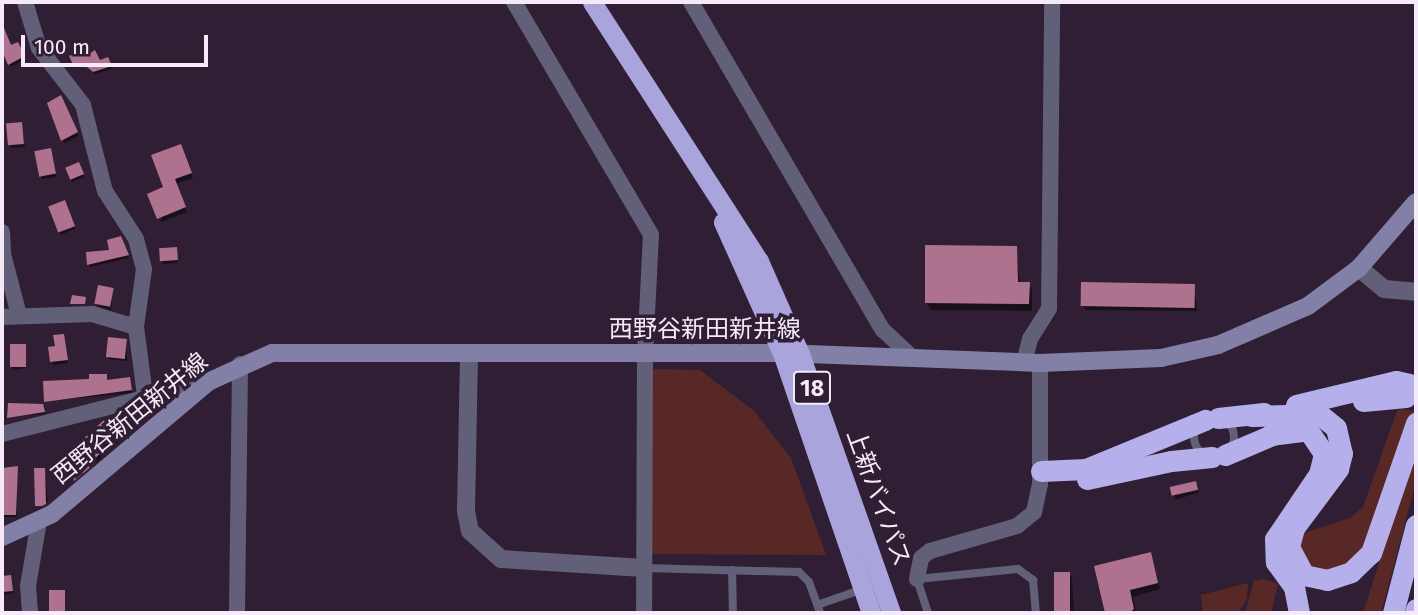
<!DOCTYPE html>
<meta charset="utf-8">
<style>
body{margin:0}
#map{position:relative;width:1418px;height:615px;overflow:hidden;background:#301f34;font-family:"Fira Sans","Noto Sans JP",sans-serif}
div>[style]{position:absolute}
.green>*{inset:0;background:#582827}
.shadow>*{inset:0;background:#0007;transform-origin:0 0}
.building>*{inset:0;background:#af728e;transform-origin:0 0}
.service>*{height:8px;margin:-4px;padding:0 4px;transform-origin:4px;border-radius:4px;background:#626078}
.service>.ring{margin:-4px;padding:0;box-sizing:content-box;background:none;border:8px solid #626078;border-radius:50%}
.minor>*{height:16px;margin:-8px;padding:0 8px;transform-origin:8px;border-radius:8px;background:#626078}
.tertiary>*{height:18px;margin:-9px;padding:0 9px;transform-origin:9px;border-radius:9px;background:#626078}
.secondary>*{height:18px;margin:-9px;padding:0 9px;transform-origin:9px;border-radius:9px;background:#8380a7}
.trunk>*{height:19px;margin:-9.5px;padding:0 9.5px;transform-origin:9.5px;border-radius:9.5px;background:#a9a4dc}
.motorway>*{height:21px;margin:-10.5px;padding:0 10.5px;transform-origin:10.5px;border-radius:10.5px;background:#b5b0ec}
span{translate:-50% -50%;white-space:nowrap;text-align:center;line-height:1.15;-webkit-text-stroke:7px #301f34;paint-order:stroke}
.shield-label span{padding:2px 5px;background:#301f34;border:2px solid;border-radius:5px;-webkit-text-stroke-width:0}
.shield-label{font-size:23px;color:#f5eaf8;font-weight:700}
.street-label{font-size:24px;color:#f5eaf8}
.frame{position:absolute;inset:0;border:4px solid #f5eaf8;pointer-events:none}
.scale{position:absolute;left:21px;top:35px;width:187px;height:32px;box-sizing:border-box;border:4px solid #f5eaf8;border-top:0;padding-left:9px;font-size:21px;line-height:24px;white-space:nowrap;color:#f5eaf8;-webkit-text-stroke:5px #301f34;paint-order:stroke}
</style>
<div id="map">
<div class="green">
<div style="clip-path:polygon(652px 369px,700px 370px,754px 411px,791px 458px,826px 555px,651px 554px)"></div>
<div style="clip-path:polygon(1402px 409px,1414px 411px,1362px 549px,1353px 560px,1324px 573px,1303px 562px,1299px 541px,1304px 533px,1350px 518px,1363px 507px,1397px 411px)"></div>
<div style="clip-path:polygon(1416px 447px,1416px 482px,1381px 613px,1363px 613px)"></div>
<div style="clip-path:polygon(1263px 579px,1278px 584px,1271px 613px,1245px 613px,1254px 581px)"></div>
<div style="clip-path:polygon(1248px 583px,1247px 599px,1238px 613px,1203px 613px,1201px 595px)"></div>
</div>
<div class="shadow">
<div style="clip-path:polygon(2px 27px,11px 47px,17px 44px,25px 60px,11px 67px,2px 46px)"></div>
<div style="clip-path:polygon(88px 56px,100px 63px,107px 59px,112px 69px,95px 74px,84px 65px,77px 68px,72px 57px)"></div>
<div style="clip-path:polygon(61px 98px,79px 136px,64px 143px,49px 103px)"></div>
<div style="clip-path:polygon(21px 124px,25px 147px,12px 148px,10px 146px)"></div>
<div style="clip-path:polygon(183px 150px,193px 178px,176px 184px,187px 212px,161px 222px,166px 188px)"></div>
<div style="clip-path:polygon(52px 153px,56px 177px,42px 179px,41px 177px)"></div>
<div style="clip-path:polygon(80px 167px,84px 177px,72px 182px,71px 179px)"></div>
<div style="clip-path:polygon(66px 205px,75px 229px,60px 235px,59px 232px)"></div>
<div style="clip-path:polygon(122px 241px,129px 258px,90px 267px,89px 264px)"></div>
<div style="clip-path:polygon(1016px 248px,1020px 284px,1029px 284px,1032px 290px,1032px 311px,931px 310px,927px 303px)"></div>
<div style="clip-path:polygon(176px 249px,178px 263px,163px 264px,162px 261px)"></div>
<div style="clip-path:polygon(1194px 286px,1197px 311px,1086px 310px,1083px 305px)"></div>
<div style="clip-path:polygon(113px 289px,111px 310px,98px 306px,96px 304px)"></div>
<div style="clip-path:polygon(63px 335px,68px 363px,53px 365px,52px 362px)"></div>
<div style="clip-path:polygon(126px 340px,127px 361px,109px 359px,108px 357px)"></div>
<div style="clip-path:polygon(11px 346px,25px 346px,26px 368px,13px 370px)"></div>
<div style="clip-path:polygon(106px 376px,107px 382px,130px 381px,132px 393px,46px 401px)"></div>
<div style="clip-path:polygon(44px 409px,45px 414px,9px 417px)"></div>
<div style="clip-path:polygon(118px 436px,121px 440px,97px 462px,84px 448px)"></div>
<div style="left:17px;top:468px;width:49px;height:15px;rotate:90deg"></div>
<div style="clip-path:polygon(44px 470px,48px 502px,37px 504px)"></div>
<div style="left:1196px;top:483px;width:10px;height:25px;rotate:73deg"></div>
<div style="clip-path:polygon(1150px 554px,1160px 589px,1133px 597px,1136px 613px,1107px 613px,1096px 567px)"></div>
<div style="clip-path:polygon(1056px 574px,1069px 574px,1072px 578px,1074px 613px,1058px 613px)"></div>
<div style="clip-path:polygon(10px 577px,14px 593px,2px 595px,2px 578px)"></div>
<div style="clip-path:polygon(711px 612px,712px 613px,674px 613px)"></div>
</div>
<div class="building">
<div style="clip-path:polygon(2px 23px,11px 45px,18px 42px,25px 56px,8px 65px,2px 51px)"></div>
<div style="clip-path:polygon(86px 48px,89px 54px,95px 50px,100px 60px,108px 57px,112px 66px,93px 72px,82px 63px,74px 67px,69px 56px)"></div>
<div style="clip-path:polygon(61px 95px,78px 132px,61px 141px,47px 103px)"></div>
<div style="left:22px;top:122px;width:22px;height:16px;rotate:85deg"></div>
<div style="clip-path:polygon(181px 144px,192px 173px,175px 179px,186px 207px,157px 219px,147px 194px,163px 187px,151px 155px)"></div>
<div style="left:51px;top:148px;width:26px;height:17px;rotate:79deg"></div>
<div style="left:79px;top:162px;width:13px;height:15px;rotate:67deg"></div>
<div style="left:65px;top:200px;width:28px;height:18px;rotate:69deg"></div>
<div style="clip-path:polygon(121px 236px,129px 255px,87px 265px,86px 252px,109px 250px,107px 240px)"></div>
<div style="clip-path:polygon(925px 245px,1017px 246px,1018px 282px,1030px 282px,1029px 304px,925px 303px)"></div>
<div style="left:177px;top:247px;width:13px;height:18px;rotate:86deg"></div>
<div style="left:1081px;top:282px;width:114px;height:24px;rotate:1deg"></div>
<div style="left:98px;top:285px;width:16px;height:19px;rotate:11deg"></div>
<div style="clip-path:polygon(72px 295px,86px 297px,85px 304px,70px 304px)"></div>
<div style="clip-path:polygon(64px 334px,68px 360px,50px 362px,48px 347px,55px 346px,53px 335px)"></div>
<div style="left:108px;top:337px;width:19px;height:20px;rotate:6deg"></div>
<div style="left:10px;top:344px;width:16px;height:23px"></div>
<div style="clip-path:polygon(89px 374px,107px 374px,107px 380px,130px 377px,132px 390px,44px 402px,43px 381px,89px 379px)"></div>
<div style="clip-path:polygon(8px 403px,43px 404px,45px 412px,7px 418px)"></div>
<div style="left:105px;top:419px;width:22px;height:35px;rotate:47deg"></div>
<div style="clip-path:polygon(92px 463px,94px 464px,74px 481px,71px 470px)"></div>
<div style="clip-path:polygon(18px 466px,16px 515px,2px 515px,2px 468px)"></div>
<div style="clip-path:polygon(34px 468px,45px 468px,46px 504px,42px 506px,35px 506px)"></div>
<div style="left:1196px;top:481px;width:9px;height:27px;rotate:77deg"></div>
<div style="clip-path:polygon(1151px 552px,1158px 583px,1130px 590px,1134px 609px,1129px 613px,1105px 613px,1094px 566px)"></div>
<div style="left:1054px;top:572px;width:16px;height:41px"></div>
<div style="clip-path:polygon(11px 575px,13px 591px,2px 592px,2px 576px)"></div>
<div style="left:49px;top:590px;width:16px;height:23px"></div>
</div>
<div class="service">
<div class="ring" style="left:1194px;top:417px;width:32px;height:32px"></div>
<div style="left:644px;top:568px;width:155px;rotate:1.5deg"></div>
<div style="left:799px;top:572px;width:14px;rotate:45deg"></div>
<div style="left:809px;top:582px;width:33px;rotate:70deg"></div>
<div style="left:732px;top:570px;width:43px;rotate:88.7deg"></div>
<div style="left:820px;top:604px;width:46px;rotate:-19.2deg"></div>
<div style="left:928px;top:613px;width:36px;rotate:-108deg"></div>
<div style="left:917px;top:579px;width:101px;rotate:-5.7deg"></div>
<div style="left:1018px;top:569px;width:19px;rotate:36deg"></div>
<div style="left:1033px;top:580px;width:33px;rotate:85deg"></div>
</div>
<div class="minor">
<div style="left:25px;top:2px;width:48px;rotate:73.1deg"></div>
<div style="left:39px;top:48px;width:72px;rotate:52.3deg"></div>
<div style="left:83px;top:105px;width:89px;rotate:75.7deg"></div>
<div style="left:105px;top:191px;width:57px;rotate:57.1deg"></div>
<div style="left:136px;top:239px;width:31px;rotate:75deg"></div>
<div style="left:144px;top:269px;width:59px;rotate:97.9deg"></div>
<div style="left:136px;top:327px;width:69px;rotate:82.5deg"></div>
<div style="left:514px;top:2px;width:270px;rotate:59.5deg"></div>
<div style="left:651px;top:235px;width:119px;rotate:92.9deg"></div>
<div style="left:645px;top:354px;width:259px;rotate:90.2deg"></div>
<div style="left:691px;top:2px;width:380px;rotate:59.7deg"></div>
<div style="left:883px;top:330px;width:42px;rotate:43.1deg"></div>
<div style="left:2px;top:232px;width:22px;rotate:87deg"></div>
<div style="left:3px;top:254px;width:63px;rotate:75.3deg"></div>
<div style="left:2px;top:317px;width:90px;rotate:-1.9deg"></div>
<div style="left:92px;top:314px;width:46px;rotate:16.5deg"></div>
<div style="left:1024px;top:363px;width:25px;rotate:-76deg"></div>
<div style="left:1030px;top:339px;width:36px;rotate:-58deg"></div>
<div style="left:1049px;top:308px;width:306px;rotate:-89.4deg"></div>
<div style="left:2px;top:434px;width:212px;rotate:-14.2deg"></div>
<div style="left:917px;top:579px;width:21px;rotate:-79deg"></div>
<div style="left:921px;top:558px;width:11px;rotate:-38deg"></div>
<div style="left:930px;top:551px;width:91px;rotate:-16deg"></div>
<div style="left:1017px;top:526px;width:22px;rotate:-39deg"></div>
<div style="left:1034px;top:512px;width:29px;rotate:-78deg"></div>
<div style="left:1040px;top:484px;width:121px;rotate:-90deg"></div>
<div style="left:30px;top:613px;width:27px;rotate:-94deg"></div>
<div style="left:28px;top:586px;width:66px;rotate:-80.4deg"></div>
<div style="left:237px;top:613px;width:249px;rotate:-89.3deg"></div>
</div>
<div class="tertiary">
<div style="left:1359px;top:268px;width:33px;rotate:40deg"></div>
<div style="left:1384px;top:289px;width:32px;rotate:5deg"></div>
<div style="left:469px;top:355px;width:156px;rotate:91.1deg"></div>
<div style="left:466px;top:511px;width:20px;rotate:79deg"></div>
<div style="left:470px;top:531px;width:42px;rotate:42.1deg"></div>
<div style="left:501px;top:559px;width:143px;rotate:3.6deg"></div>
</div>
<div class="secondary">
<div style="left:2px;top:537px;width:55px;rotate:-24.7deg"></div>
<div style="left:52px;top:514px;width:204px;rotate:-40.2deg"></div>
<div style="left:208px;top:382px;width:70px;rotate:-24.4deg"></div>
<div style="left:272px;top:353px;width:510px"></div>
<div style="left:782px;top:353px;width:258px;rotate:2.2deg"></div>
<div style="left:1040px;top:363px;width:121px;rotate:-2.4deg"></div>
<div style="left:1161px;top:358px;width:58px;rotate:-12.8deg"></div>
<div style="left:1218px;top:345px;width:98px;rotate:-23.4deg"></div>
<div style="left:1308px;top:306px;width:64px;rotate:-36.7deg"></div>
<div style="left:1359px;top:268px;width:87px;rotate:-49.2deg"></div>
</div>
<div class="trunk">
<div style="left:592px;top:2px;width:308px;rotate:57.2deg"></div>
<div style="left:759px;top:261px;width:102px;rotate:66.2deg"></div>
<div style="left:800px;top:354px;width:275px;rotate:70.6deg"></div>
<div style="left:723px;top:222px;width:144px;rotate:65.8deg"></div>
<div style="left:782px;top:353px;width:275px;rotate:71.1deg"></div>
</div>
<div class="motorway">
<div style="left:1363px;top:401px;width:43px;rotate:-5.3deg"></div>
<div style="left:1296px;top:405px;width:103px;rotate:-13.5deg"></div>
<div style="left:1396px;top:381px;width:14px;rotate:12deg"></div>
<div style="left:1251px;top:416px;width:68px;rotate:-1.7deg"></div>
<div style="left:1319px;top:414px;width:22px;rotate:39deg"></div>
<div style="left:1336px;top:428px;width:26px;rotate:77deg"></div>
<div style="left:1342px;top:453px;width:16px;rotate:104deg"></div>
<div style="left:1338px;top:469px;width:74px;rotate:126.7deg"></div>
<div style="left:1294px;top:528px;width:20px;rotate:105deg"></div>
<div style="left:1289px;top:547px;width:32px;rotate:62deg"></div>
<div style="left:1304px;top:575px;width:24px;rotate:12deg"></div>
<div style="left:1327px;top:580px;width:25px;rotate:-18deg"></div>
<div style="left:1351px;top:572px;width:28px;rotate:-44deg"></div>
<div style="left:1371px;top:553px;width:138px;rotate:-70.9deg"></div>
<div style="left:1218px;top:418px;width:46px;rotate:-6.2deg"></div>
<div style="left:1270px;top:435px;width:38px;rotate:-7deg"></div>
<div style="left:1308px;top:430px;width:29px;rotate:56deg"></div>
<div style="left:1324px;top:454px;width:21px;rotate:104deg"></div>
<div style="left:1319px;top:474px;width:78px;rotate:124.1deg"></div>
<div style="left:1275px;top:539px;width:23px;rotate:88deg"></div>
<div style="left:1276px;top:562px;width:31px;rotate:54deg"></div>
<div style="left:1294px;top:587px;width:26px;rotate:79deg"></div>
<div style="left:1225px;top:455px;width:64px;rotate:-23deg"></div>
<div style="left:1041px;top:471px;width:45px;rotate:-2.5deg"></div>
<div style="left:1086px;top:469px;width:129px;rotate:-22.4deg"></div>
<div style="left:1087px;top:479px;width:86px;rotate:-12.1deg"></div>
<div style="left:1171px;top:461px;width:41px;rotate:-5.6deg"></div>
<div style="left:1393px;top:613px;width:91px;rotate:-75.4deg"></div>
<div style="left:1415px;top:613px;width:4px;rotate:-76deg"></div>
</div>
<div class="shield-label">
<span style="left:812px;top:388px">18</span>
</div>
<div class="street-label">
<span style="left:705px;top:330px">西野谷新田新井線</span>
<span style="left:130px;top:419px;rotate:-39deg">西野谷新田新井線</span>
<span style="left:878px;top:498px;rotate:70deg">上新バイパス</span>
</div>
<div class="frame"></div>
<div class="scale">100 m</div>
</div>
